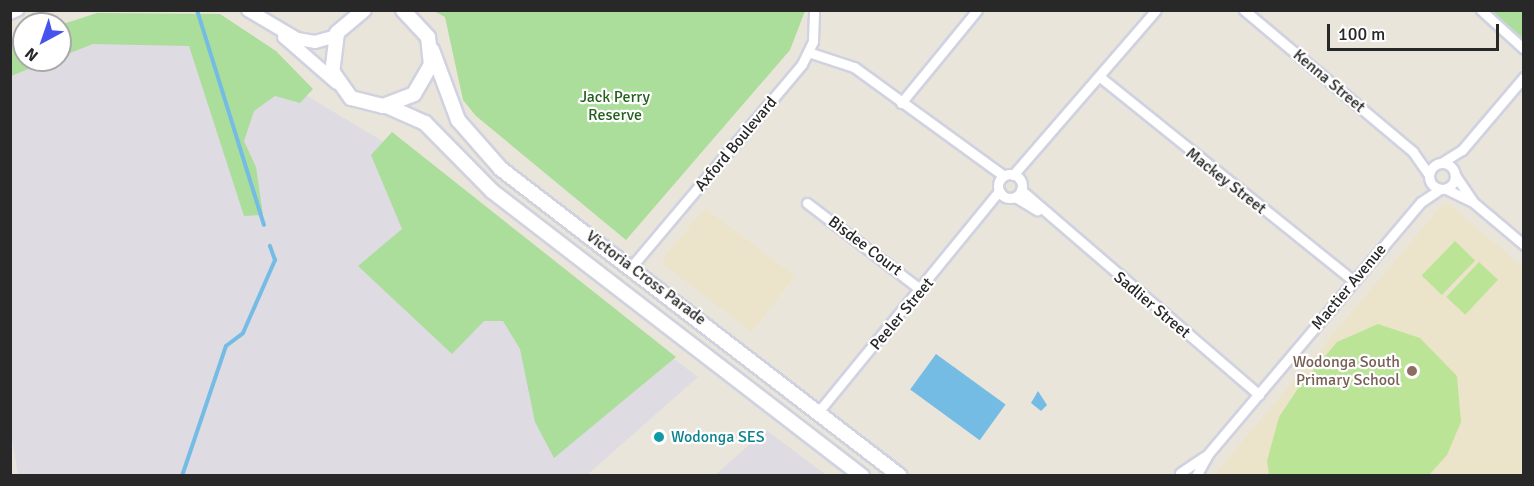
<!DOCTYPE html>
<style>
body{margin:0}
#map{position:relative;width:1534px;height:486px;overflow:hidden;background:#eae5db;font-family:Signika,sans-serif}
div>[style]{position:absolute}
.industrial>*{inset:0;background:#dedbe3}
.education>*{inset:0;background:#ebe4cb}
.green>*{inset:0;background:#abdd9b}
.pitch>*{inset:0;background:#bbe497;transform-origin:0 0}
.water>*{inset:0;background:#75bce5;transform-origin:0 0}
.stream>*{height:4px;margin:-2px;padding:0 2px;transform-origin:2px;border-radius:2px;background:#75bce5}
.roads{filter:drop-shadow(2px 0 #d1d2e0) drop-shadow(-2px 0 #d1d2e0) drop-shadow(0 2px #d1d2e0) drop-shadow(0 -2px #d1d2e0)}
.minor>*{height:9px;margin:-4.5px;padding:0 4.5px;transform-origin:4.5px;border-radius:4.5px;background:#fff}
.minor>.ring{margin:-4.5px;padding:0;box-sizing:content-box;background:none;border:9px solid #fff;border-radius:50%}
.tertiary>*{height:12px;margin:-6px;padding:0 6px;transform-origin:6px;border-radius:6px;background:#fff}
.secondary>*{height:14px;margin:-7px;padding:0 7px;transform-origin:7px;border-radius:7px;background:#fff}
.dots>*{width:16px;height:16px;translate:-50% -50%;box-sizing:border-box;border:3px solid #fff;border-radius:50%}
span{translate:-50% -50%;white-space:nowrap;text-align:center;line-height:1.15;-webkit-text-stroke:4.5px #fff;paint-order:stroke}
.street-label{font-size:16px;color:#282828}
.park-label{font-size:16px;color:#255f1e}
.education-label{font-size:16px;color:#785e54}
.right{translate:-100% -50%;text-align:right}
.culture-label{font-size:16px;color:#0d838f}
.left{translate:0 -50%;text-align:left}
.frame{position:absolute;inset:0;border:12px solid #282828;pointer-events:none}
.north{position:absolute;left:12px;top:12px;width:60px;height:60px;box-sizing:border-box;background:#fff;border:2px solid #a9a9a9;border-radius:50%;rotate:220deg;font-size:16px;font-weight:700;line-height:24px;text-align:center;color:#282828}
.north::after{content:'';display:block;margin:auto;width:21px;height:27px;background:#4653ec;clip-path:polygon(50% 0,100% 100%,50% 72%,0 100%)}
.scale{position:absolute;left:1327px;top:24px;width:172px;height:27px;box-sizing:border-box;border:3px solid #282828;border-top:0;padding-left:8px;font-size:18px;line-height:21px;white-space:nowrap;color:#282828;-webkit-text-stroke:4px #fff;paint-order:stroke}
</style>
<div id="map">
<div class="industrial">
<div style="clip-path:polygon(195px 29px,394px 148px,698px 377px,587px 475px,18px 475px,10px 426px,10px 49px,24px 60px,60px 60px,60px 37px)"></div>
<div style="clip-path:polygon(766px 430px,826px 475px,715px 475px)"></div>
</div>
<div class="education">
<div style="clip-path:polygon(1449px 204px,1523px 267px,1523px 475px,1213px 476px,1442px 205px)"></div>
<div style="clip-path:polygon(705px 208px,795px 276px,752px 332px,664px 265px,663px 258px)"></div>
</div>
<div class="green">
<div style="clip-path:polygon(434px 11px,805px 10px,805px 11px,790px 50px,626px 240px,476px 116px,463px 100px,445px 17px)"></div>
<div style="clip-path:polygon(1491px 11px,1523px 11px,1523px 38px)"></div>
<div style="clip-path:polygon(97px 13px,220px 14px,276px 51px,313px 89px,300px 103px,275px 96px,254px 111px,244px 141px,256px 167px,263px 215px,244px 216px,189px 46px,93px 44px,60px 57px,60px 25px)"></div>
<div style="clip-path:polygon(24px 38px,24px 60px,51px 60px,11px 76px,11px 42px)"></div>
<div style="clip-path:polygon(392px 132px,676px 357px,554px 458px,535px 422px,520px 349px,503px 321px,484px 321px,452px 354px,358px 266px,402px 229px,371px 155px)"></div>
</div>
<div class="pitch">
<div style="left:1455px;top:241px;width:28px;height:48px;rotate:44deg"></div>
<div style="left:1479px;top:262px;width:26px;height:48px;rotate:43deg"></div>
<div style="clip-path:polygon(1378px 324px,1420px 338px,1457px 376px,1461px 422px,1447px 455px,1429px 475px,1269px 475px,1267px 461px,1279px 417px,1299px 387px,1337px 342px)"></div>
</div>
<div class="water">
<div style="left:936px;top:354px;width:86px;height:44px;rotate:36deg"></div>
<div style="clip-path:polygon(1038px 391px,1047px 405px,1041px 411px,1031px 403px)"></div>
</div>
<div class="stream">
<div style="left:197px;top:10px;width:225px;rotate:72.7deg"></div>
<div style="left:182px;top:476px;width:137px;rotate:-71.3deg"></div>
<div style="left:226px;top:346px;width:21px;rotate:-37deg"></div>
<div style="left:243px;top:333px;width:80px;rotate:-66.3deg"></div>
<div style="left:275px;top:260px;width:15px;rotate:-110deg"></div>
</div>
<div class="roads">
<div class="minor">
<div style="left:1244px;top:10px;width:221px;rotate:40deg"></div>
<div style="left:1413px;top:152px;width:28px;rotate:55deg"></div>
<div style="left:1481px;top:10px;width:58px;rotate:42.2deg"></div>
<div style="left:808px;top:52px;width:48px;rotate:18.1deg"></div>
<div style="left:854px;top:67px;width:185px;rotate:36deg"></div>
<div style="left:1100px;top:77px;width:326px;rotate:38.8deg"></div>
<div style="left:901px;top:103px;width:120px;rotate:-50.7deg"></div>
<div style="left:1441px;top:163px;width:25px;rotate:-32deg"></div>
<div style="left:1462px;top:150px;width:96px;rotate:-49.7deg"></div>
<div class="ring" style="left:1429px;top:163px;width:17px;height:17px"></div>
<div class="ring" style="left:998px;top:174px;width:15px;height:15px"></div>
<div style="left:1013px;top:175px;width:218px;rotate:-49.1deg"></div>
<div style="left:1455px;top:175px;width:32px;rotate:56deg"></div>
<div style="left:1473px;top:202px;width:67px;rotate:40.1deg"></div>
<div style="left:1446px;top:189px;width:28px;rotate:26deg"></div>
<div style="left:1021px;top:190px;width:314px;rotate:40.7deg"></div>
<div style="left:1015px;top:197px;width:26px;rotate:31deg"></div>
<div style="left:807px;top:203px;width:143px;rotate:37.3deg"></div>
<div style="left:632px;top:266px;width:264px;rotate:-49.9deg"></div>
<div style="left:802px;top:64px;width:25px;rotate:-64deg"></div>
<div style="left:813px;top:41px;width:31px;rotate:-88deg"></div>
<div style="left:819px;top:411px;width:284px;rotate:-50.7deg"></div>
<div style="left:1180px;top:473px;width:30px;rotate:-34deg"></div>
<div style="left:1196px;top:476px;width:25px;rotate:-61deg"></div>
<div style="left:1208px;top:454px;width:330px;rotate:-49.8deg"></div>
<div style="left:1421px;top:202px;width:23px;rotate:-34deg"></div>
</div>
<div class="tertiary">
<div style="left:248px;top:10px;width:57px;rotate:30.6deg"></div>
<div style="left:297px;top:39px;width:18px;rotate:9deg"></div>
<div style="left:315px;top:42px;width:22px;rotate:-16deg"></div>
<div style="left:10px;top:13px;width:8px;rotate:-23deg"></div>
<div style="left:284px;top:37px;width:70px;rotate:41deg"></div>
</div>
<div class="secondary">
<div style="left:364px;top:10px;width:35px;rotate:140deg"></div>
<div style="left:337px;top:33px;width:38px;rotate:97deg"></div>
<div style="left:332px;top:71px;width:33px;rotate:55deg"></div>
<div style="left:351px;top:98px;width:33px;rotate:14deg"></div>
<div style="left:383px;top:106px;width:33px;rotate:-21deg"></div>
<div style="left:414px;top:94px;width:34px;rotate:-60deg"></div>
<div style="left:431px;top:65px;width:28px;rotate:-96deg"></div>
<div style="left:428px;top:37px;width:37px;rotate:-133deg"></div>
<div style="left:432px;top:50px;width:75px;rotate:69.6deg"></div>
<div style="left:458px;top:120px;width:65px;rotate:48.7deg"></div>
<div style="left:501px;top:169px;width:503px;rotate:37.58deg"></div>
<div style="left:387px;top:106px;width:42px;rotate:24.1deg"></div>
<div style="left:425px;top:123px;width:95px;rotate:45.4deg"></div>
<div style="left:492px;top:191px;width:467px;rotate:37.6deg"></div>
</div>
</div>
<div class="dots">
<div style="left:1412px;top:371px;background:#8d6e63"></div>
<div style="left:659px;top:437px;background:#0f9aa8"></div>
</div>
<div class="street-label">
<span style="left:1329px;top:81px;rotate:40deg">Kenna Street</span>
<span style="left:736px;top:144px;rotate:-50deg">Axford Boulevard</span>
<span style="left:1226px;top:181px;rotate:38deg">Mackey Street</span>
<span style="left:865px;top:246px;rotate:37deg">Bisdee Court</span>
<span style="left:646px;top:278px;rotate:37deg">Victoria Cross Parade</span>
<span style="left:1349px;top:287px;rotate:-50deg">Mactier Avenue</span>
<span style="left:1152px;top:305px;rotate:40deg">Sadlier Street</span>
<span style="left:902px;top:314px;rotate:-50deg">Peeler Street</span>
</div>
<div class="park-label">
<span style="left:615px;top:106px">Jack Perry<br>Reserve</span>
</div>
<div class="education-label">
<span class="right" style="left:1400px;top:371px">Wodonga South<br>Primary School</span>
</div>
<div class="culture-label">
<span class="left" style="left:671px;top:437px">Wodonga SES</span>
</div>
<div class="frame"></div>
<div class="north">N</div>
<div class="scale">100 m</div>
</div>
